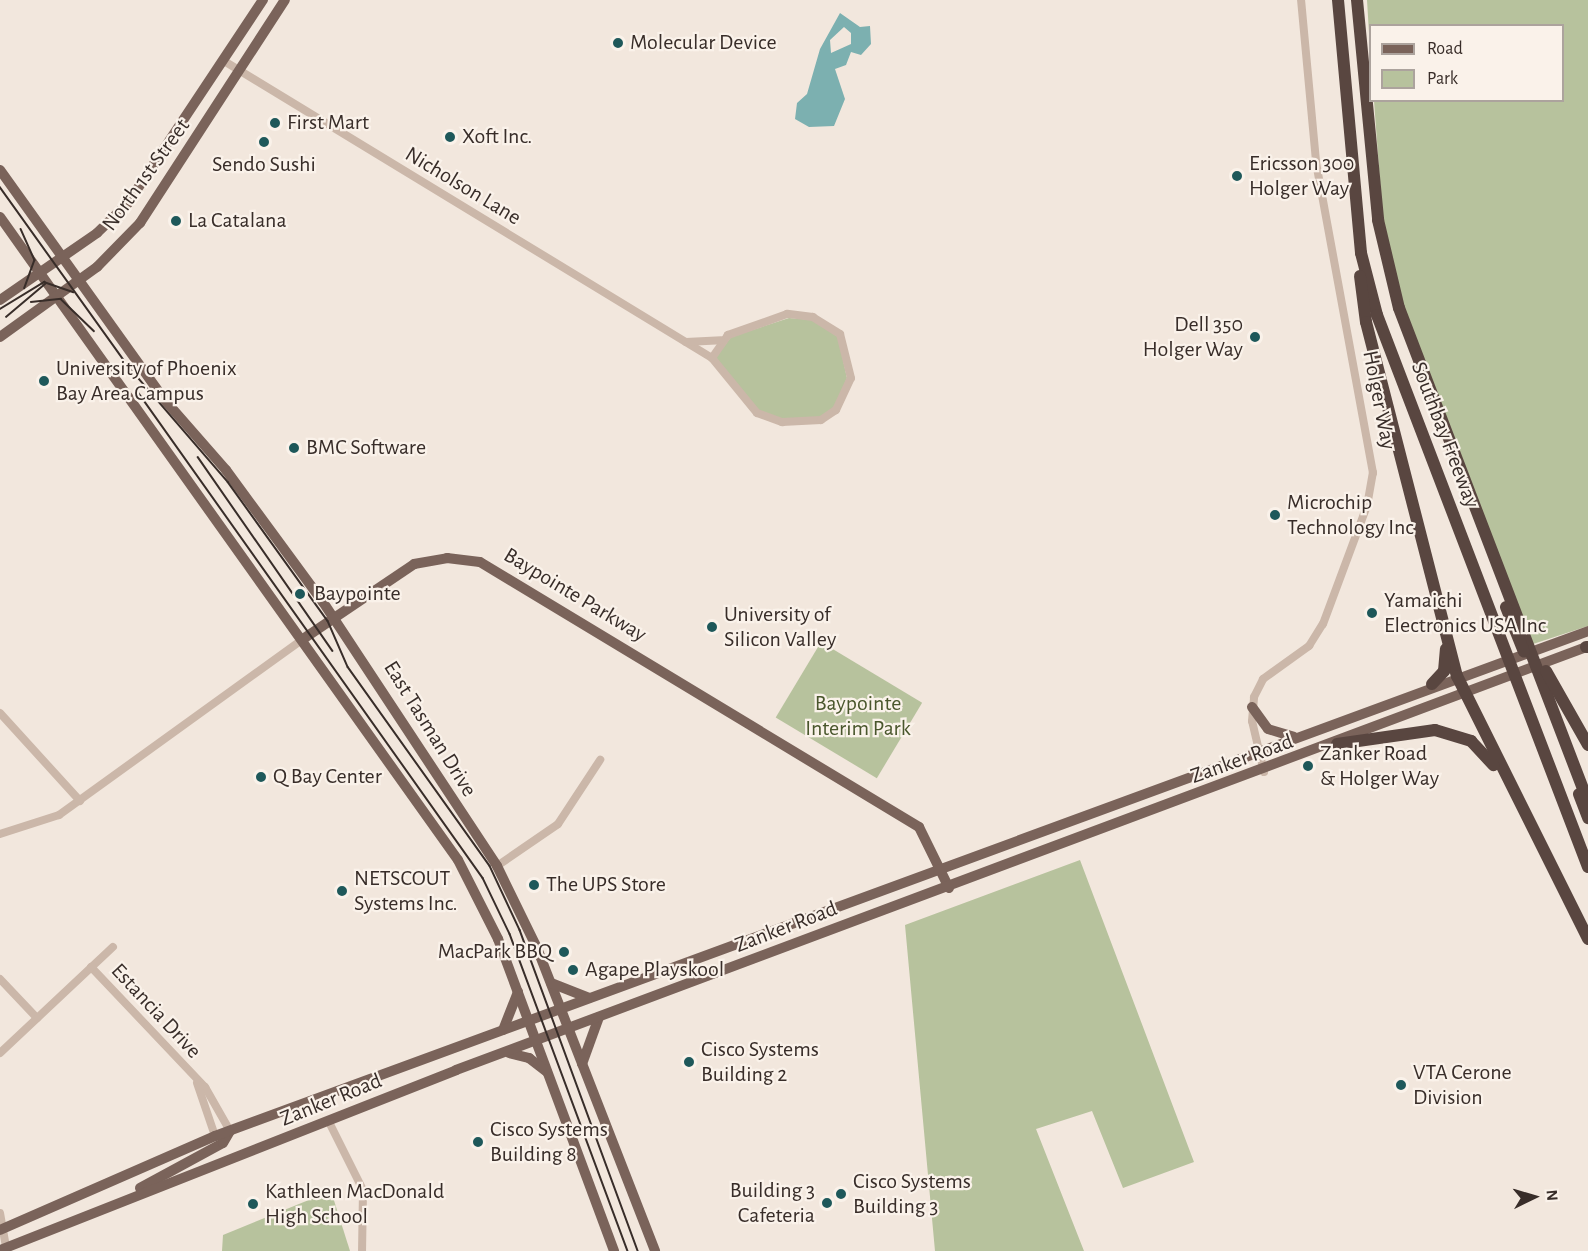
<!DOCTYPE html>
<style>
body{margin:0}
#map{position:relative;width:1588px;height:1251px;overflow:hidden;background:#f2e7dd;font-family:"Alegreya Sans",sans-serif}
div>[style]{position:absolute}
.green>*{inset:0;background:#b7c29d;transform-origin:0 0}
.water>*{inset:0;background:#7cb0b0}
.minor>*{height:8px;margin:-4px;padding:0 4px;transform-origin:4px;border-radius:4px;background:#cbb7a9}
.major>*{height:10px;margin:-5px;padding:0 5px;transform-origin:5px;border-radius:5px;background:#7a635a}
.highway>*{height:12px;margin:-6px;padding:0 6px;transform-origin:6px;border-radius:6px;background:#594640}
.tram>*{height:1.5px;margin:-0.75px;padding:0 0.75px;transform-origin:0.75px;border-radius:0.75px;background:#382d29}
.dots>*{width:16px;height:16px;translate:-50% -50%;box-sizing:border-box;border:3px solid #faf2ea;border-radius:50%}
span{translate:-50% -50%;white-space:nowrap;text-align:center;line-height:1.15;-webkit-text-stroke:4.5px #faf2ea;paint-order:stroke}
.poi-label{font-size:22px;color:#382d29}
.left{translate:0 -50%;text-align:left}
.right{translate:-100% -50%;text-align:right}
.street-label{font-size:22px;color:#382d29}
.park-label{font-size:22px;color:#49562c}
.legend{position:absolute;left:1369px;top:24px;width:195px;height:78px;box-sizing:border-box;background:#faf2ea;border:2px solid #aca39d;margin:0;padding:8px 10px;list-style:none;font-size:18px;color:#382d29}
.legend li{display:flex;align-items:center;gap:12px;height:30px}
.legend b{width:30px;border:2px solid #aca39d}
.north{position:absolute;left:1504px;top:1167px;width:60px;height:60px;-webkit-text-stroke:4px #faf2ea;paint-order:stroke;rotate:85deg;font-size:16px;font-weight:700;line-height:24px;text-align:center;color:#382d29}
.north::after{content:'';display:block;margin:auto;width:21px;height:27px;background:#382d29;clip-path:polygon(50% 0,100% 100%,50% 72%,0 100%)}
</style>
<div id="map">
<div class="green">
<div style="clip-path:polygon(1367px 0,1588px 0,1588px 626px,1530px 645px,1386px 262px,1374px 101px,1562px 100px,1562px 26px,1370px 26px,1370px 50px)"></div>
<div style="clip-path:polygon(789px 318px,813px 320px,838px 337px,847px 378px,834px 408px,820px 417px,782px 420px,759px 411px,715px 358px,731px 337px)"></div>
<div style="left:821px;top:642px;width:118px;height:88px;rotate:31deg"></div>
<div style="clip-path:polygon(1080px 860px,1194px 1162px,1123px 1188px,1092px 1111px,1036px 1129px,1084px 1251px,935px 1251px,905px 925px)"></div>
<div style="clip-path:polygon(331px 1191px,350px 1251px,222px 1251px,223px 1235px)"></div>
</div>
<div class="water">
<div style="clip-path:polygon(evenodd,840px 13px,860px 27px,870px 26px,871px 44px,861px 55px,851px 52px,846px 65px,835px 69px,845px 99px,834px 126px,809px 127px,795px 119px,797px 103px,807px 94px,820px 49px,840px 13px,844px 27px,851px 33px,851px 44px,831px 53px,830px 40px,844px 27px)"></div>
</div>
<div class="minor">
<div style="left:224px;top:61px;width:571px;rotate:31.32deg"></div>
<div style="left:712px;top:358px;width:71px;rotate:50.7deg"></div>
<div style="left:757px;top:413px;width:27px;rotate:20deg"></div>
<div style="left:782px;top:422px;width:39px;rotate:-3deg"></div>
<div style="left:821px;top:420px;width:18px;rotate:-34deg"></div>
<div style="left:836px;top:410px;width:35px;rotate:-65deg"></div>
<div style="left:851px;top:378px;width:45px;rotate:-104deg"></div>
<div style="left:840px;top:334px;width:32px;rotate:-148deg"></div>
<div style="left:813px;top:317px;width:26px;rotate:-173deg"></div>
<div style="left:787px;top:314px;width:63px;rotate:160.4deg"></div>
<div style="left:728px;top:335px;width:28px;rotate:125deg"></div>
<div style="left:686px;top:342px;width:35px;rotate:-3deg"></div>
<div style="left:0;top:713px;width:119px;rotate:47.7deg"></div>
<div style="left:1264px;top:772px;width:52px;rotate:-103.2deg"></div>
<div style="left:1252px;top:721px;width:24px;rotate:-85deg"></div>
<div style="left:1254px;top:697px;width:20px;rotate:-63deg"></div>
<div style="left:1263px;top:679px;width:57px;rotate:-35.7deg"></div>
<div style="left:1309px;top:646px;width:26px;rotate:-58deg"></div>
<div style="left:1323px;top:624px;width:126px;rotate:-69.6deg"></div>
<div style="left:1367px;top:506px;width:34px;rotate:-80deg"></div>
<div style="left:1373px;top:473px;width:317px;rotate:-100.4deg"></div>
<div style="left:1316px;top:161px;width:162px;rotate:-95.3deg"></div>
<div style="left:0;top:834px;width:62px;rotate:-17.9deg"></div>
<div style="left:59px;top:815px;width:301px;rotate:-35.8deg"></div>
<div style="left:497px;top:866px;width:74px;rotate:-34.5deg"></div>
<div style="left:558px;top:824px;width:77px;rotate:-56.7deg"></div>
<div style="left:91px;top:967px;width:166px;rotate:46.5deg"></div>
<div style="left:205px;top:1087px;width:51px;rotate:60.4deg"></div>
<div style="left:0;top:979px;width:54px;rotate:46.5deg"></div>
<div style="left:0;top:1053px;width:155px;rotate:-43.2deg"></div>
<div style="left:197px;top:1083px;width:56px;rotate:71.2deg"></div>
<div style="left:330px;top:1124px;width:74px;rotate:63.4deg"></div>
<div style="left:363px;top:1190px;width:61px;rotate:90.9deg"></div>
<div style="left:0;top:1213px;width:36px;rotate:80deg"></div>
</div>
<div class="major">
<div style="left:0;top:170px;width:280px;rotate:54.4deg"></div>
<div style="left:163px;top:398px;width:96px;rotate:48.8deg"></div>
<div style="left:226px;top:470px;width:164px;rotate:53.7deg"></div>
<div style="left:323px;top:602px;width:316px;rotate:56.6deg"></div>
<div style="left:497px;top:866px;width:91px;rotate:64deg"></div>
<div style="left:537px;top:948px;width:325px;rotate:68.7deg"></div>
<div style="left:0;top:217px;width:789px;rotate:54.54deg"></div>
<div style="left:458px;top:860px;width:89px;rotate:63.1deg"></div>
<div style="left:498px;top:939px;width:333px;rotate:69.6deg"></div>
<div style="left:0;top:300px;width:118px;rotate:-34.6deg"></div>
<div style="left:97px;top:233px;width:43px;rotate:-44.1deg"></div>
<div style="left:128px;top:203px;width:244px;rotate:-56.4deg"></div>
<div style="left:0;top:337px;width:120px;rotate:-35.8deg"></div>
<div style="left:97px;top:267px;width:62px;rotate:-45.7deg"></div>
<div style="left:140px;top:223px;width:266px;rotate:-57deg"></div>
<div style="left:303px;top:639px;width:134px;rotate:-34deg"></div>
<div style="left:414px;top:564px;width:34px;rotate:-10deg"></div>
<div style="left:447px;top:558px;width:33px;rotate:7deg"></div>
<div style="left:480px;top:562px;width:513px;rotate:31.12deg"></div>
<div style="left:919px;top:827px;width:68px;rotate:63.8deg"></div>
<div style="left:1252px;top:707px;width:27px;rotate:54deg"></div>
<div style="left:1268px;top:729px;width:27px;rotate:17deg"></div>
<div style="left:551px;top:983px;width:41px;rotate:21.5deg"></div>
<div style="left:503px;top:1030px;width:41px;rotate:-68.5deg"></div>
<div style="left:509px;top:1053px;width:21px;rotate:14deg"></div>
<div style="left:529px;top:1058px;width:23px;rotate:38deg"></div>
<div style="left:582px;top:1064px;width:50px;rotate:-70.1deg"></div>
<div style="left:140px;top:1188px;width:94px;rotate:-28.5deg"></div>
<div style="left:223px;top:1143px;width:14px;rotate:-60deg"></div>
<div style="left:0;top:1230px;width:235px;rotate:-23.6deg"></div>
<div style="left:215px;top:1136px;width:1463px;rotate:-20.19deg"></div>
<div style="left:0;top:1250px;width:490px;rotate:-21.5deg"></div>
<div style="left:456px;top:1070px;width:1207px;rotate:-20.52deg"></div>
</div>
<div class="highway">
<div style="left:1338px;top:0;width:254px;rotate:84.8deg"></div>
<div style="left:1361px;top:253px;width:64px;rotate:75.5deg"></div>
<div style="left:1377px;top:315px;width:591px;rotate:69.08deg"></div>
<div style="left:1357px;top:0;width:221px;rotate:84.5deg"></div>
<div style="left:1378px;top:220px;width:90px;rotate:76.6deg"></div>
<div style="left:1399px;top:308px;width:529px;rotate:69.06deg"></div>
<div style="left:1360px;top:276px;width:46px;rotate:82.6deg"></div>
<div style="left:1366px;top:322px;width:366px;rotate:75.6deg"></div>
<div style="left:1457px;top:676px;width:294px;rotate:63.5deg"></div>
<div style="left:1506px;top:607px;width:48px;rotate:68.2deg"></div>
<div style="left:1586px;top:647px;width:2px"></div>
<div style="left:1546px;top:671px;width:85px;rotate:60.4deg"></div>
<div style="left:1432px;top:684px;width:18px;rotate:-47deg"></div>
<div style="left:1444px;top:671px;width:22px;rotate:-85deg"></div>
<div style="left:1337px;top:744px;width:99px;rotate:-8.1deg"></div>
<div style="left:1435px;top:730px;width:38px;rotate:17deg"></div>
<div style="left:1471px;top:741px;width:33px;rotate:47deg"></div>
<div style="left:1579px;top:794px;width:26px;rotate:69deg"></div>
</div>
<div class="tram">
<div style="left:0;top:187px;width:220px;rotate:54.4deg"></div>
<div style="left:128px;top:366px;width:153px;rotate:49.2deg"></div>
<div style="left:228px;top:482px;width:171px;rotate:54.3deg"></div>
<div style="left:328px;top:621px;width:50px;rotate:66.5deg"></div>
<div style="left:348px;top:667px;width:244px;rotate:54.5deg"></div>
<div style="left:490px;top:866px;width:71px;rotate:64.9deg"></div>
<div style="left:520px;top:930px;width:342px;rotate:69.8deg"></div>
<div style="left:21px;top:229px;width:34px;rotate:66deg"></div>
<div style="left:35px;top:260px;width:30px;rotate:110deg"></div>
<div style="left:31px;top:302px;width:30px;rotate:-6deg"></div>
<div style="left:61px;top:299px;width:46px;rotate:44.1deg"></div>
<div style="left:0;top:309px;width:52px;rotate:-31.5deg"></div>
<div style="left:44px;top:282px;width:31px;rotate:19deg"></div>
<div style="left:6px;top:317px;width:51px;rotate:-40.2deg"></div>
<div style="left:138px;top:392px;width:596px;rotate:54.63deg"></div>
<div style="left:483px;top:878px;width:62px;rotate:64.3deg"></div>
<div style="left:510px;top:934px;width:338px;rotate:69.6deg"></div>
<div style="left:198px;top:457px;width:236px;rotate:55.2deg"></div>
</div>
<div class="dots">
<div style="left:618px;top:43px;background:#1e585a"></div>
<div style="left:275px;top:123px;background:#1e585a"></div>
<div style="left:450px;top:137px;background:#1e585a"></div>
<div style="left:264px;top:142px;background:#1e585a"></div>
<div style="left:1237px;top:176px;background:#1e585a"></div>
<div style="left:176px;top:221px;background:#1e585a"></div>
<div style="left:1255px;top:337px;background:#1e585a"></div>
<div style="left:44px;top:381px;background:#1e585a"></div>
<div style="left:294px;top:448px;background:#1e585a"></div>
<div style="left:1275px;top:515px;background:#1e585a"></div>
<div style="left:300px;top:594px;background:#1e585a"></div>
<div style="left:1372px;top:613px;background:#1e585a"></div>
<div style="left:712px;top:627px;background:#1e585a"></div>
<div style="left:1308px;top:766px;background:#1e585a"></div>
<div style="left:261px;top:777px;background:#1e585a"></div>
<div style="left:534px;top:885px;background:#1e585a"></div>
<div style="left:342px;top:891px;background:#1e585a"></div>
<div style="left:564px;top:952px;background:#1e585a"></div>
<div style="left:573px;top:970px;background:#1e585a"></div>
<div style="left:689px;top:1062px;background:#1e585a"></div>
<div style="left:1401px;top:1085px;background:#1e585a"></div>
<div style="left:478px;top:1142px;background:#1e585a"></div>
<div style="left:841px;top:1194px;background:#1e585a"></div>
<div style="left:827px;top:1203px;background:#1e585a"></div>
<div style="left:253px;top:1204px;background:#1e585a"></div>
</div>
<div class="poi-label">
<span class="left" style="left:630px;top:43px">Molecular Device</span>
<span class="left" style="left:287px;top:123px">First Mart</span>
<span class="left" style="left:462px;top:137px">Xoft Inc.</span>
<span class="left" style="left:1249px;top:176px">Ericsson 300<br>Holger Way</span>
<span style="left:264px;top:165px">Sendo Sushi</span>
<span class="left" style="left:188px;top:221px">La Catalana</span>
<span class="right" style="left:1243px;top:337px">Dell 350<br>Holger Way</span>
<span class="left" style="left:56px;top:381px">University of Phoenix<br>Bay Area Campus</span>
<span class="left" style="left:306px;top:448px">BMC Software</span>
<span class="left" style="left:1287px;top:515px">Microchip<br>Technology Inc</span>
<span class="left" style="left:314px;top:594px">Baypointe</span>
<span class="left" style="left:1384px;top:613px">Yamaichi<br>Electronics USA Inc</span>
<span class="left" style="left:724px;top:627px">University of<br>Silicon Valley</span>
<span class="left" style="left:1320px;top:766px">Zanker Road<br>&amp; Holger Way</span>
<span class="left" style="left:273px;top:777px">Q Bay Center</span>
<span class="left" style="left:354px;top:891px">NETSCOUT<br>Systems Inc.</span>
<span class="left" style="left:546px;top:885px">The UPS Store</span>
<span class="right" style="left:552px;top:952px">MacPark BBQ</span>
<span class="left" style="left:585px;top:970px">Agape Playskool</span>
<span class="left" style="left:701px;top:1062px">Cisco Systems<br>Building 2</span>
<span class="left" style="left:1413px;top:1085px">VTA Cerone<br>Division</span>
<span class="left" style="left:490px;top:1142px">Cisco Systems<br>Building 8</span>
<span class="left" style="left:853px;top:1194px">Cisco Systems<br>Building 3</span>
<span class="right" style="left:815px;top:1203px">Building 3<br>Cafeteria</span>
<span class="left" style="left:265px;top:1204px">Kathleen MacDonald<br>High School</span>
</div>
<div class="street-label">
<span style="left:146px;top:175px;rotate:-54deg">North 1st Street</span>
<span style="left:463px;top:186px;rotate:31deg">Nicholson Lane</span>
<span style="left:1379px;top:400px;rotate:79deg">Holger Way</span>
<span style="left:1445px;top:435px;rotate:69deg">Southbay Freeway</span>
<span style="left:575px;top:595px;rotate:31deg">Baypointe Parkway</span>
<span style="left:430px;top:729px;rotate:58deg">East Tasman Drive</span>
<span style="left:1242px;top:759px;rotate:-20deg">Zanker Road</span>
<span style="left:786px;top:927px;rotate:-21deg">Zanker Road</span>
<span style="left:156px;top:1011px;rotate:47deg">Estancia Drive</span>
<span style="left:331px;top:1100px;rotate:-22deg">Zanker Road</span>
</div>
<div class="park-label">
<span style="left:858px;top:716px">Baypointe<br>Interim Park</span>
</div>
<ul class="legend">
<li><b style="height:8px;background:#7a635a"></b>Road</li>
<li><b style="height:16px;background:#b7c29d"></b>Park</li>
</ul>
<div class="north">N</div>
</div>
